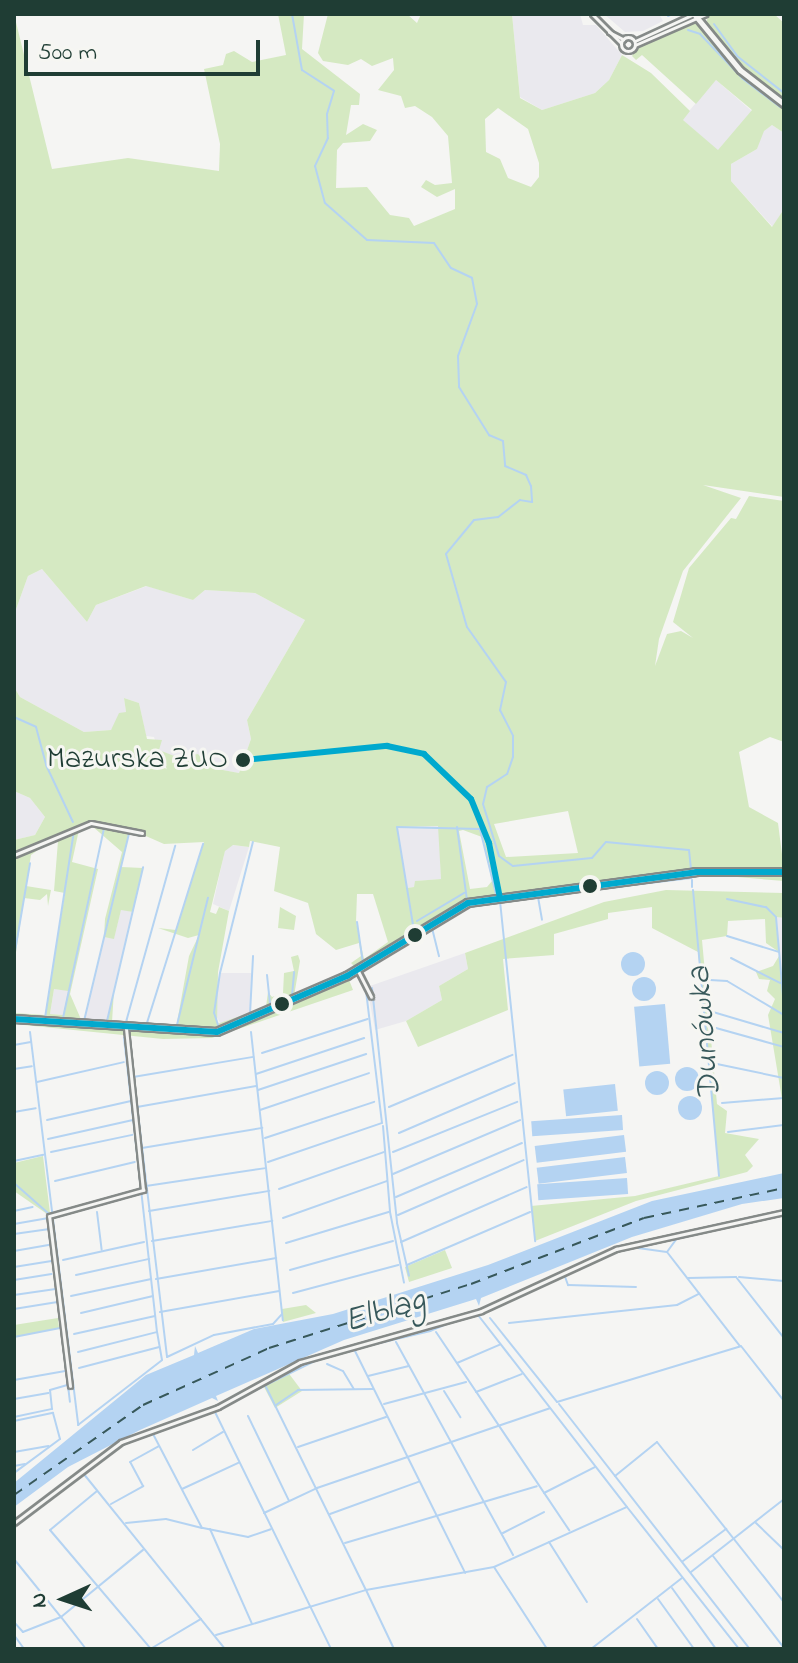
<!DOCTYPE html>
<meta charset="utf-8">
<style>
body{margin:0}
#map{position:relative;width:798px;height:1663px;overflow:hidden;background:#f5f5f3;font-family:"Indie Flower",sans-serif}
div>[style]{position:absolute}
.built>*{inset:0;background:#eae9ee;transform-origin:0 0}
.green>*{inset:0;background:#d5e9c2}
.water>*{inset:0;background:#b4d3f2;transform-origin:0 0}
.round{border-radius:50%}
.stream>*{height:2px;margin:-1px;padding:0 1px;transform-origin:1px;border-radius:1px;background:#b4d3f2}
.ferry>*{height:2px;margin-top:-1px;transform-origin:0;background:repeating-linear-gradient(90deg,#37585a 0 10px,transparent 0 18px)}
.roads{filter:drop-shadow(2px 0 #858a88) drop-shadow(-2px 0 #858a88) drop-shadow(0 2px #858a88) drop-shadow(0 -2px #858a88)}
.minor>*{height:3px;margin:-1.5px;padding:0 1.5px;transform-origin:1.5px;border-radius:1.5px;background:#f5f5f3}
.minor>.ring{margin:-1.5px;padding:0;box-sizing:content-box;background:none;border:3px solid #f5f5f3;border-radius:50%}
.tertiary>*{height:5px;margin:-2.5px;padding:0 2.5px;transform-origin:2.5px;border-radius:2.5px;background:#f5f5f3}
.secondary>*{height:6px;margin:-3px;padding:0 3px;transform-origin:3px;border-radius:3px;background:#f5f5f3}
.bus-1>*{height:6px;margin:-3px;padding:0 3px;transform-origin:3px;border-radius:3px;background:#00a9ce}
.dots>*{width:22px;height:22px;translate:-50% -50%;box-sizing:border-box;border:4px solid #f6f6f2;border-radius:50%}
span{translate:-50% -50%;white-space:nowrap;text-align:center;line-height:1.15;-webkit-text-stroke:6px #f6f6f2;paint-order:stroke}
.bus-label{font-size:30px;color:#1f3d34}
.right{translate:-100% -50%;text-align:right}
.water-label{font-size:34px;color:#37585a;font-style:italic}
.frame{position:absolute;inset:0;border:16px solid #1f3d34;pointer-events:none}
.north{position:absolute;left:24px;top:1559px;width:80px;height:80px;-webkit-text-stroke:6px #f6f6f2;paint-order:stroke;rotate:267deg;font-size:22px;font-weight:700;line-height:32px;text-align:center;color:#1f3d34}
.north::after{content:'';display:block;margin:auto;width:28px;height:36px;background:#1f3d34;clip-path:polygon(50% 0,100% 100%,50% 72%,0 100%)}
.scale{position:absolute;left:24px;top:40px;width:236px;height:36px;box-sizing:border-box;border:4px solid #1f3d34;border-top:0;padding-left:10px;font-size:24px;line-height:28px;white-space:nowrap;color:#1f3d34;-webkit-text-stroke:6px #f6f6f2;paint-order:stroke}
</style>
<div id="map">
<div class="built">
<div style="clip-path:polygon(512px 14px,580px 14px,583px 25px,596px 25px,622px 55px,609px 80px,595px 93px,542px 110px,520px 97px)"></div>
<div style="clip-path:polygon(604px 14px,659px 14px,663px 21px,643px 31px,625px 32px)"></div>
<div style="left:716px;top:80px;width:48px;height:52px;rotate:41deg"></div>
<div style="clip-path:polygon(772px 125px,784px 133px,784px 209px,773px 227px,731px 181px,731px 164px,757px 149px,763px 131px)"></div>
<div style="clip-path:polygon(42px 569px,87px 622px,96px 605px,147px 586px,193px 600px,205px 590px,255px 593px,305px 620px,247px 720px,251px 739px,239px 773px,212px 768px,198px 754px,177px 757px,158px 750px,154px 737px,146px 736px,139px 703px,124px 698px,126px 712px,111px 730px,84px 732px,20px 697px,14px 687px,14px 615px,28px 576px)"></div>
<div style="clip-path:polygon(14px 791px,30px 798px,45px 817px,35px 835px,14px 840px)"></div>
<div style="clip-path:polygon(439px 826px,441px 879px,416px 881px,414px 887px,407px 888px,397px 827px)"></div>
<div style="clip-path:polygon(232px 845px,249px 847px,229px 911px,213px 904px,225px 850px)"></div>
<div style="clip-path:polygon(121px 909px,133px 912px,106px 1023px,84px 1019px,104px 937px,114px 938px)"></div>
<div style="clip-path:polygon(776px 917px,784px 918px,784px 1006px,779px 956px)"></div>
<div style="clip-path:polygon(465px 953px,468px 969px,439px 986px,442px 1000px,406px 1021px,375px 1030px,367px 987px)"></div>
<div style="clip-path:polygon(220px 973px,251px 973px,250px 1015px,221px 1024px,214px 1013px)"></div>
<div style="clip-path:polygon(54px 989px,68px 990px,63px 1015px,50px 1014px)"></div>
</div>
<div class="green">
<div style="clip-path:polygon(evenodd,14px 14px,52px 169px,128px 158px,219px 171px,220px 144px,204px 69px,223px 65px,226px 54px,234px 51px,252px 62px,286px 55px,278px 14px,304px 14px,302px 49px,360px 94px,359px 105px,351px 105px,346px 135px,363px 124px,377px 130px,370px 141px,343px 143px,337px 150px,336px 188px,367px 187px,390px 215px,409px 218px,414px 226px,455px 209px,455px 189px,437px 197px,421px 187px,426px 180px,435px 185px,452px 183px,448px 136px,432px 117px,415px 106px,405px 108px,401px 96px,378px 90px,394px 70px,393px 58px,372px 66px,361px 59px,348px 65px,323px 61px,318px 53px,328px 14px,407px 14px,417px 23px,421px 14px,512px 14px,520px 98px,542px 110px,595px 93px,609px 80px,622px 55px,651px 73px,690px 111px,683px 120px,718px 150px,752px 110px,716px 80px,696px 104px,642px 55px,636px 60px,632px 56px,637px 47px,695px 21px,736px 70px,784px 106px,784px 133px,772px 125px,764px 131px,757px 149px,731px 164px,731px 181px,772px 227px,784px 209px,784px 497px,703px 485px,741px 498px,683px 571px,659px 639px,655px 666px,667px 634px,681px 631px,693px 638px,673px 622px,689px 568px,731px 518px,736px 519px,749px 496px,784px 501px,784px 742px,770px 737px,739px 752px,749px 807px,778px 823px,784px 870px,691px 871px,468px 901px,308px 992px,227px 1028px,184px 1032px,106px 1026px,114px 990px,112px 1022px,125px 1024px,127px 1019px,130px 1025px,142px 1026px,148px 1021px,151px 1027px,176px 1028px,189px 956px,199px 935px,188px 938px,158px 928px,176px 930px,204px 842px,164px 844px,130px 829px,121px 867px,143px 868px,133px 912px,121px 910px,114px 939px,104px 937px,105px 919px,122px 852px,92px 826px,80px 825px,72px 862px,98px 869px,70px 994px,83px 1024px,14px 1017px,14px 1013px,45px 1015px,65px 893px,54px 891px,58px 841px,53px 839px,31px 855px,26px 886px,51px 890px,48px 906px,47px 894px,40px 900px,24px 898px,14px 966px,14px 840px,35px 835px,45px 817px,30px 798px,14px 791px,14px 687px,20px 697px,84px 732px,111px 730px,119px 713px,126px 712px,124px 698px,139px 703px,147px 739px,162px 740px,159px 750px,177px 757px,198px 754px,212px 768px,239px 773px,251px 739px,247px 720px,305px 620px,255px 593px,205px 590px,193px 600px,146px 586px,96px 605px,87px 622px,42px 569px,28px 576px,14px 615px,14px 14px,498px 108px,528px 129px,539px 163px,539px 177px,531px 187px,508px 178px,500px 159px,486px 152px,485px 119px,498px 108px,14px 14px,568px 811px,578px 853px,506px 857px,494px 824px,568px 811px,14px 14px,438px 826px,441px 879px,415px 881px,414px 887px,407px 888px,397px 827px,438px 826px,14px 14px,463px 830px,482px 837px,492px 881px,487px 887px,470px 889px,459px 831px,463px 830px,14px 14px,250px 841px,280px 847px,274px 891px,308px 903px,316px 934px,336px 950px,359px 943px,361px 956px,351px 963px,356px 968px,294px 996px,300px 961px,298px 955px,291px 957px,294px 971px,284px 973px,283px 993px,272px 997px,268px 992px,266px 1007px,217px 1024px,218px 972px,229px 911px,219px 907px,216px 914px,210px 912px,225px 851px,233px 845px,249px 847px,250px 841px,14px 14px,357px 894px,373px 894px,388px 942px,364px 959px,356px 922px,357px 894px,14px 14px,54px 989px,68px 991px,63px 1015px,50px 1014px,54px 989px)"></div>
<div style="clip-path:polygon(709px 14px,774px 14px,784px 23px,784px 102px,737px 65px,706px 23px)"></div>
<div style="clip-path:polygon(784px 874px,784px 881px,713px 875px)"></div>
<div style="clip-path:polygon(666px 890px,784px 893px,784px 918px,776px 917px,779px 952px,766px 943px,765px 919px,728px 921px,727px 936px,702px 940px,717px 1104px,727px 1111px,725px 1133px,759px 1139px,745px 1155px,753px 1166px,747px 1172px,636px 1201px,535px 1241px,531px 1206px,635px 1196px,719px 1176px,698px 952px,652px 928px,652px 907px,608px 913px,608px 919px,554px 934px,554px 955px,503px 959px,508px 1010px,418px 1047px,406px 1021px,442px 1000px,439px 986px,468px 969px,465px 953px,604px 902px)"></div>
<div style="clip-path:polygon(280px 907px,296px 916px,294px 930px,278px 928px)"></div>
<div style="clip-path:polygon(779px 956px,784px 1006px,784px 1111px,768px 1015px,775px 999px,767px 991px,770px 980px,759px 979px,756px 972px,773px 966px)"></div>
<div style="clip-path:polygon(348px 977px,353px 990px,212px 1038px,163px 1039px,14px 1024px,205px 1035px,234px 1029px)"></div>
<div style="clip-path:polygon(43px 1156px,50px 1213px,47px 1214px,14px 1191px,14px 1163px)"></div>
<div style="clip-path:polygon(445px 1250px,452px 1268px,409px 1282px,405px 1267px)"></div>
<div style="clip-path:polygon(306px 1305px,316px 1313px,283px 1322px,282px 1309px)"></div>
<div style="clip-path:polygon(58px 1318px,59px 1328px,14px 1337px,14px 1325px)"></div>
<div style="clip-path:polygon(287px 1371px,302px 1391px,275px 1408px,263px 1385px)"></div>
</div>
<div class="water">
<div class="round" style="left:621px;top:952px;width:24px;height:24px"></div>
<div class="round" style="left:632px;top:977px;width:24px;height:24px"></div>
<div style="left:665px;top:1004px;width:60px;height:31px;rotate:85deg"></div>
<div class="round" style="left:675px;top:1067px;width:24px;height:24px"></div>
<div class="round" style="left:645px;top:1071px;width:24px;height:24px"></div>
<div style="left:615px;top:1084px;width:27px;height:52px;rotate:84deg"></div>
<div class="round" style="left:678px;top:1096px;width:24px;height:24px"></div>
<div style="left:622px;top:1115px;width:15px;height:91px;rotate:86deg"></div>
<div style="left:624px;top:1135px;width:17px;height:90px;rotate:83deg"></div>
<div style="left:625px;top:1157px;width:16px;height:89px;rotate:83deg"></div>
<div style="clip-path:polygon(784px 1173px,784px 1198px,742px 1204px,632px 1237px,481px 1298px,479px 1306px,476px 1299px,344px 1340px,216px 1396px,218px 1401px,212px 1398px,140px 1430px,68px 1467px,14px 1507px,14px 1483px,146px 1375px,194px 1355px,195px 1346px,198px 1353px,254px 1329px,333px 1314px,488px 1265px,652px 1201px)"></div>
<div style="left:627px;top:1178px;width:16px;height:90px;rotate:86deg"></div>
</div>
<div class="stream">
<div style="left:292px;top:14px;width:57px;rotate:79.9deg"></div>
<div style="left:302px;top:70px;width:38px;rotate:33deg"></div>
<div style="left:334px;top:91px;width:24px;rotate:107deg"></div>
<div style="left:327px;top:114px;width:24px;rotate:88deg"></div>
<div style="left:328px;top:138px;width:31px;rotate:115deg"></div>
<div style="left:315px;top:166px;width:38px;rotate:75deg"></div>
<div style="left:325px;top:203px;width:56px;rotate:41.4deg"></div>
<div style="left:367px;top:240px;width:67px;rotate:2.6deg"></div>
<div style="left:434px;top:243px;width:30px;rotate:56deg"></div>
<div style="left:451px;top:268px;width:23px;rotate:25deg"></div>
<div style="left:472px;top:278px;width:26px;rotate:79deg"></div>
<div style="left:477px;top:304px;width:55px;rotate:110.1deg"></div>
<div style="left:458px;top:356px;width:31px;rotate:88deg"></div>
<div style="left:459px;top:387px;width:57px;rotate:58deg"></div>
<div style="left:489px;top:435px;width:15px;rotate:23deg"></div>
<div style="left:503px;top:441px;width:25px;rotate:85deg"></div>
<div style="left:505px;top:466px;width:23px;rotate:23deg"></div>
<div style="left:526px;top:475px;width:12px;rotate:66deg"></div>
<div style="left:531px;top:486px;width:16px;rotate:86deg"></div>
<div style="left:532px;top:502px;width:12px;rotate:-171deg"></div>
<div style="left:520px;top:500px;width:28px;rotate:142deg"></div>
<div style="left:498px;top:517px;width:24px;rotate:173deg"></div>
<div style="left:474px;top:520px;width:44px;rotate:129.5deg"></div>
<div style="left:446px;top:554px;width:76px;rotate:74deg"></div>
<div style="left:467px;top:627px;width:67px;rotate:54.7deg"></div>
<div style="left:506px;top:682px;width:29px;rotate:102deg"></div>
<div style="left:500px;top:710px;width:29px;rotate:63deg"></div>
<div style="left:513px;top:736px;width:21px;rotate:90deg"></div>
<div style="left:513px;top:757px;width:18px;rotate:109deg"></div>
<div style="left:507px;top:774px;width:24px;rotate:147deg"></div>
<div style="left:487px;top:787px;width:17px;rotate:103deg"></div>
<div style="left:483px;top:804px;width:54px;rotate:72.9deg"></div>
<div style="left:499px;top:856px;width:17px;rotate:36deg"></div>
<div style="left:513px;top:866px;width:79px;rotate:-5.8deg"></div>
<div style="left:592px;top:858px;width:21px;rotate:-49deg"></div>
<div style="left:606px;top:842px;width:83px;rotate:5.5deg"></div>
<div style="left:689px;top:850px;width:20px;rotate:84deg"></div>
<div style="left:668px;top:16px;width:5px;rotate:-22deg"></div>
<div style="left:714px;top:24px;width:39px;rotate:54deg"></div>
<div style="left:737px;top:56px;width:60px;rotate:38.2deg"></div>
<div style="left:688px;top:30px;width:13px;rotate:18deg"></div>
<div style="left:700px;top:34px;width:62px;rotate:46.3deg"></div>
<div style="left:743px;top:79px;width:46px;rotate:37.1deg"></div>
<div style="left:14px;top:717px;width:24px;rotate:24deg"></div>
<div style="left:36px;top:727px;width:39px;rotate:75deg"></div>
<div style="left:46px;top:765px;width:63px;rotate:64.7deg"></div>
<div style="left:457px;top:827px;width:74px;rotate:82.2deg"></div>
<div style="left:14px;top:861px;width:1px;rotate:-90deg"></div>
<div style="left:692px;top:880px;width:7px;rotate:90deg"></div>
<div style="left:607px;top:888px;width:85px;rotate:-6.8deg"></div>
<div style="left:693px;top:890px;width:287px;rotate:84.8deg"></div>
<div style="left:570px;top:892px;width:30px;rotate:-8deg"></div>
<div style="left:538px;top:897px;width:23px;rotate:80deg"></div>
<div style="left:727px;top:899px;width:40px;rotate:12deg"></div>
<div style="left:766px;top:907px;width:14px;rotate:45deg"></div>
<div style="left:776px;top:917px;width:89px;rotate:84.9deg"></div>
<div style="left:500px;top:901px;width:342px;rotate:84.1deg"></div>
<div style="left:417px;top:921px;width:55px;rotate:-30.8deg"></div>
<div style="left:357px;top:922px;width:41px;rotate:81.7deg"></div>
<div style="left:432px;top:928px;width:29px;rotate:76deg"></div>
<div style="left:414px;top:931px;width:105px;rotate:-99.3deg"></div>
<div style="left:397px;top:827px;width:83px;rotate:1.4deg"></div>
<div style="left:480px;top:829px;width:67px;rotate:76.2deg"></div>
<div style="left:727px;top:936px;width:54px;rotate:17.1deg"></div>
<div style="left:14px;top:957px;width:95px;rotate:-80.3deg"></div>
<div style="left:731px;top:958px;width:55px;rotate:27deg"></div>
<div style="left:370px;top:959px;width:43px;rotate:-33.7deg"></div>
<div style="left:267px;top:975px;width:30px;rotate:84deg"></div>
<div style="left:332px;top:979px;width:22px;rotate:-24deg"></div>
<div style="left:710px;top:980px;width:17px;rotate:3deg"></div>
<div style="left:727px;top:981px;width:66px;rotate:30.8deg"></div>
<div style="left:372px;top:988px;width:236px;rotate:83.9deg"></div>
<div style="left:397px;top:1223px;width:54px;rotate:77.2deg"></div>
<div style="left:292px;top:996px;width:24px;rotate:-85deg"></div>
<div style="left:713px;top:1012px;width:74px;rotate:16.5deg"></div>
<div style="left:250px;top:1014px;width:58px;rotate:-87deg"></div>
<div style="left:14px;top:1015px;width:27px;rotate:6deg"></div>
<div style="left:45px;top:1018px;width:189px;rotate:-81.2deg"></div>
<div style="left:63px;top:1018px;width:194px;rotate:-77.8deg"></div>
<div style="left:259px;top:1019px;width:104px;rotate:-24.4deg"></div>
<div style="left:354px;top:976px;width:82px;rotate:-31.6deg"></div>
<div style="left:84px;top:1021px;width:193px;rotate:-76.5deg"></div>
<div style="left:107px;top:1021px;width:158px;rotate:-76.8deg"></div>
<div style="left:126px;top:1022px;width:183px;rotate:-74.4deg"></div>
<div style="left:146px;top:1026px;width:191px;rotate:-72.6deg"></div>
<div style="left:219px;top:1028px;width:16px;rotate:-108deg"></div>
<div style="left:214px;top:1013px;width:40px;rotate:-81.5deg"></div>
<div style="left:220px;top:973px;width:135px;rotate:-75.9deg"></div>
<div style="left:716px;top:1028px;width:71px;rotate:15.6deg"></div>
<div style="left:176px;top:1029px;width:135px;rotate:-76.3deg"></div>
<div style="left:30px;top:1032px;width:396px;rotate:83deg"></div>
<div style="left:78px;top:1425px;width:106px;rotate:-37.7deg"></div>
<div style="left:162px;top:1360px;width:28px;rotate:-100deg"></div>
<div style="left:251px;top:1032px;width:290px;rotate:83.7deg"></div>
<div style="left:129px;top:1038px;width:321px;rotate:83.2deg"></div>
<div style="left:167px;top:1357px;width:52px;rotate:-25.1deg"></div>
<div style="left:214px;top:1335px;width:60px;rotate:-10.6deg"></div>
<div style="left:273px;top:1324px;width:13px;rotate:-48deg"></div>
<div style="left:14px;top:1045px;width:17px;rotate:-10deg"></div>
<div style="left:262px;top:1053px;width:111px;rotate:-17.8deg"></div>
<div style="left:717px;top:1064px;width:68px;rotate:11.8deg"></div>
<div style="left:14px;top:1069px;width:18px;rotate:-9deg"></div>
<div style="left:256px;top:1074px;width:114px;rotate:-18.4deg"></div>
<div style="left:133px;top:1077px;width:122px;rotate:-9.5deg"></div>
<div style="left:37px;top:1082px;width:89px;rotate:-12.9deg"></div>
<div style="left:258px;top:1090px;width:114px;rotate:-18.4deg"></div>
<div style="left:722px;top:1103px;width:62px;rotate:-4.6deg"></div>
<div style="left:137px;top:1107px;width:121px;rotate:-10deg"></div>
<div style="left:389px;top:1107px;width:134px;rotate:-22.9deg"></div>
<div style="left:260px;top:1110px;width:115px;rotate:-18.7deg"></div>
<div style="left:14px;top:1112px;width:22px;rotate:-10deg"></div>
<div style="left:47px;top:1120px;width:86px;rotate:-12.7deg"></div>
<div style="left:383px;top:1126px;width:86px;rotate:85.3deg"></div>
<div style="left:390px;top:1212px;width:72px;rotate:78.8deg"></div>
<div style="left:728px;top:1132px;width:56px;rotate:-7.1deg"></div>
<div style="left:399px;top:1133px;width:126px;rotate:-23.3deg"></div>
<div style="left:265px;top:1138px;width:115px;rotate:-18.3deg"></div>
<div style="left:48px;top:1139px;width:87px;rotate:-12.6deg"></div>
<div style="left:142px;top:1148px;width:122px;rotate:-9.5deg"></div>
<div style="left:51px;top:1152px;width:83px;rotate:-11.9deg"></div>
<div style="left:393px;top:1152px;width:134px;rotate:-22deg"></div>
<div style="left:14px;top:1161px;width:30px;rotate:-12deg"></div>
<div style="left:268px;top:1162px;width:120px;rotate:-18.9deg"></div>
<div style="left:382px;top:1123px;width:133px;rotate:-96.9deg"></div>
<div style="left:393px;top:1174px;width:138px;rotate:-23deg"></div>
<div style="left:55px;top:1181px;width:82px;rotate:-13.4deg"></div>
<div style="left:14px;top:1183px;width:48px;rotate:41.6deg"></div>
<div style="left:146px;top:1186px;width:121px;rotate:-8.5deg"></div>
<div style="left:279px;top:1189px;width:111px;rotate:-19.4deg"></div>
<div style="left:396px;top:1197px;width:137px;rotate:-23.2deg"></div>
<div style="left:99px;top:1204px;width:42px;rotate:-13.7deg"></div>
<div style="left:14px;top:1211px;width:19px;rotate:-12deg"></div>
<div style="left:149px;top:1211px;width:122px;rotate:-9.5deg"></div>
<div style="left:97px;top:1212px;width:38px;rotate:83deg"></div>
<div style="left:781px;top:1214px;width:6px;rotate:59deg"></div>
<div style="left:398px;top:1215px;width:137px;rotate:-23.6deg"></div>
<div style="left:283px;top:1218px;width:110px;rotate:-19.6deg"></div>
<div style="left:14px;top:1224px;width:35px;rotate:-10deg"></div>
<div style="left:48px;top:1218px;width:185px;rotate:83.2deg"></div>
<div style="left:14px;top:1234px;width:34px;rotate:-8deg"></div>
<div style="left:152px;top:1241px;width:122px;rotate:-9.5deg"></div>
<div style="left:401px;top:1242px;width:137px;rotate:-23.6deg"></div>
<div style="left:286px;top:1243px;width:108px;rotate:-16.8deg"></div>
<div style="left:638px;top:1248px;width:29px;rotate:8deg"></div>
<div style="left:667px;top:1252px;width:19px;rotate:-54deg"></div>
<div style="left:14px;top:1251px;width:35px;rotate:-10deg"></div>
<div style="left:667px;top:1252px;width:119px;rotate:52.2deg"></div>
<div style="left:610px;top:1253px;width:29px;rotate:-14deg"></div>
<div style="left:63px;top:1260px;width:83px;rotate:-12.5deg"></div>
<div style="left:407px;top:1265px;width:134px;rotate:-23.3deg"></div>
<div style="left:14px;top:1267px;width:38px;rotate:-9deg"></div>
<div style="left:290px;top:1270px;width:107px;rotate:-15.7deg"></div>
<div style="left:564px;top:1274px;width:12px;rotate:70deg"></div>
<div style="left:568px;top:1285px;width:68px;rotate:1.7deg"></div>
<div style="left:76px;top:1275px;width:75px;rotate:-12.4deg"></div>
<div style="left:739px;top:1277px;width:45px;rotate:5.1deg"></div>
<div style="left:688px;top:1278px;width:48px;rotate:-1.2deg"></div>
<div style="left:736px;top:1277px;width:78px;rotate:51.8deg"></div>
<div style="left:156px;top:1279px;width:122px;rotate:-9.9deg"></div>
<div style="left:14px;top:1280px;width:38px;rotate:-9deg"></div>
<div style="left:293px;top:1293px;width:109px;rotate:-14.9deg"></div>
<div style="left:14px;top:1295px;width:42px;rotate:-8.1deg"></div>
<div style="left:71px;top:1296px;width:82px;rotate:-12deg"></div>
<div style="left:14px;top:1309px;width:44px;rotate:-9.2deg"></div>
<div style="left:160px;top:1312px;width:121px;rotate:-10deg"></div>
<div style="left:81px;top:1313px;width:74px;rotate:-13.3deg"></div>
<div style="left:478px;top:1315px;width:242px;rotate:52.2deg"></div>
<div style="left:490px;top:1318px;width:107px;rotate:51.4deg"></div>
<div style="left:557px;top:1402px;width:192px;rotate:-16.9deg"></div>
<div style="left:741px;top:1346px;width:70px;rotate:52deg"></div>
<div style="left:509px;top:1323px;width:169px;rotate:-6.1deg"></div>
<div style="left:677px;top:1305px;width:25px;rotate:-27deg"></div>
<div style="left:436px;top:1332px;width:239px;rotate:56.1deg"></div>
<div style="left:74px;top:1334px;width:83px;rotate:-12.5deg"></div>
<div style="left:14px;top:1337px;width:47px;rotate:-11.1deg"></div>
<div style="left:396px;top:1342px;width:243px;rotate:61.2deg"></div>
<div style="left:354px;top:1349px;width:250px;rotate:63.6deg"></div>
<div style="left:78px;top:1352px;width:81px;rotate:-14.2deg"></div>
<div style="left:157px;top:1332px;width:296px;rotate:-96.4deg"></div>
<div style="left:337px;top:1353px;width:96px;rotate:-13.3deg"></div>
<div style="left:430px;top:1331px;width:121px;rotate:-22.8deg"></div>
<div style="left:457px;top:1363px;width:46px;rotate:-23.2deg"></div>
<div style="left:327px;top:1364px;width:17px;rotate:24deg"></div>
<div style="left:343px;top:1371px;width:21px;rotate:59deg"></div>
<div style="left:79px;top:1368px;width:83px;rotate:-14.7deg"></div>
<div style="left:368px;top:1376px;width:42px;rotate:-13.7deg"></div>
<div style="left:14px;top:1380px;width:52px;rotate:-10deg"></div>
<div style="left:266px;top:1387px;width:226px;rotate:63.8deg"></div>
<div style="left:366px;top:1590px;width:130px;rotate:-10.2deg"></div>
<div style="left:494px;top:1567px;width:98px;rotate:57.1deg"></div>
<div style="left:444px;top:1391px;width:31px;rotate:58deg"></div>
<div style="left:476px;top:1392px;width:49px;rotate:-21.4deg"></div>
<div style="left:14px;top:1399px;width:35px;rotate:-10deg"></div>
<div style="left:384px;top:1404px;width:85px;rotate:-15deg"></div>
<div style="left:559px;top:1404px;width:311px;rotate:52.1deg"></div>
<div style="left:276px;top:1405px;width:27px;rotate:-34deg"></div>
<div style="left:298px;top:1390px;width:75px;rotate:-0.8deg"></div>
<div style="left:221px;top:1407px;width:114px;rotate:-26.1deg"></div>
<div style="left:215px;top:1412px;width:264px;rotate:63.9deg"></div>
<div style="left:248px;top:1416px;width:94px;rotate:64.2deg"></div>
<div style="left:14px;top:1417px;width:39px;rotate:-12deg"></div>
<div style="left:52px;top:1409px;width:19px;rotate:-96deg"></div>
<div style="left:50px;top:1390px;width:18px;rotate:-16deg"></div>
<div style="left:14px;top:1421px;width:40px;rotate:-12deg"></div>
<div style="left:53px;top:1413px;width:27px;rotate:75deg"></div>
<div style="left:60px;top:1439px;width:57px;rotate:143.5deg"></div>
<div style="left:298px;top:1447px;width:93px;rotate:-18.8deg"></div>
<div style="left:193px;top:1450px;width:35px;rotate:-31deg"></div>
<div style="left:14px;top:1452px;width:35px;rotate:-10deg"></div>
<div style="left:104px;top:1457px;width:30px;rotate:-33deg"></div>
<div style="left:14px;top:1466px;width:11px;rotate:-10deg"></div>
<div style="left:83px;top:1473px;width:226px;rotate:51.1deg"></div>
<div style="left:615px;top:1476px;width:54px;rotate:-39deg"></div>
<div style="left:657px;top:1442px;width:204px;rotate:51.6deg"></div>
<div style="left:182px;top:1489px;width:62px;rotate:-24.9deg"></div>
<div style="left:97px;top:1491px;width:61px;rotate:140.3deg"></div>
<div style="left:50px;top:1530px;width:156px;rotate:49.7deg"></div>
<div style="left:544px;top:1493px;width:57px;rotate:-27deg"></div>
<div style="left:111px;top:1504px;width:37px;rotate:-29deg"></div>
<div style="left:143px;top:1486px;width:27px;rotate:-118deg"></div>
<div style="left:130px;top:1462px;width:33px;rotate:-29deg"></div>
<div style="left:264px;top:1513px;width:59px;rotate:-25.3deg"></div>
<div style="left:317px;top:1488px;width:246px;rotate:-18.9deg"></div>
<div style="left:330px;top:1514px;width:94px;rotate:-20deg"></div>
<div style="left:126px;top:1523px;width:40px;rotate:-5.7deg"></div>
<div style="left:166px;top:1519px;width:37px;rotate:14deg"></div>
<div style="left:202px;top:1528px;width:108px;rotate:-117.5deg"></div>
<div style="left:756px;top:1523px;width:39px;rotate:44deg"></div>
<div style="left:14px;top:1526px;width:87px;rotate:-37.5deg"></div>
<div style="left:203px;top:1528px;width:46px;rotate:11.3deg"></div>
<div style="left:248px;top:1537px;width:24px;rotate:-19deg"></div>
<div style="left:210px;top:1529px;width:104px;rotate:66.1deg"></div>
<div style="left:503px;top:1533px;width:46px;rotate:-27.1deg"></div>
<div style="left:549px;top:1542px;width:71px;rotate:57.7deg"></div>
<div style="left:345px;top:1543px;width:200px;rotate:-16.5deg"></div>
<div style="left:713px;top:1556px;width:116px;rotate:52.3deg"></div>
<div style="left:14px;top:1559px;width:75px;rotate:51deg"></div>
<div style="left:61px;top:1617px;width:41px;rotate:158.5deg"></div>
<div style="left:23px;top:1632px;width:13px;rotate:-132deg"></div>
<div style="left:683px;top:1561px;width:54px;rotate:-36.7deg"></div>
<div style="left:494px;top:1567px;width:146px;rotate:-24.3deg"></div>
<div style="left:627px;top:1507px;width:181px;rotate:51.7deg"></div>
<div style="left:691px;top:1572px;width:118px;rotate:-38.1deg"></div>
<div style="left:672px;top:1588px;width:75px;rotate:54.2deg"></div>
<div style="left:658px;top:1599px;width:62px;rotate:54.2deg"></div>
<div style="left:637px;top:1619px;width:37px;rotate:55deg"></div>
<div style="left:14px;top:1635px;width:17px;rotate:54deg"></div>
<div style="left:216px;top:1635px;width:157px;rotate:-16.7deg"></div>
<div style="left:366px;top:1590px;width:65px;rotate:64.6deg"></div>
<div style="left:152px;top:1648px;width:57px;rotate:-30.6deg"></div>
<div style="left:86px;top:1649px;width:41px;rotate:-128deg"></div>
<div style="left:61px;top:1617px;width:106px;rotate:-39.3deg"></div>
<div style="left:591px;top:1649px;width:115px;rotate:-38deg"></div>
</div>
<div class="ferry">
<div style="left:14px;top:1495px;width:157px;rotate:-34.9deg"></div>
<div style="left:143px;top:1405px;width:138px;rotate:-24.3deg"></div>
<div style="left:269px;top:1348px;width:212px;rotate:-17.6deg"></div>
<div style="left:471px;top:1284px;width:185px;rotate:-20.9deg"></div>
<div style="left:644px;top:1218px;width:143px;rotate:-12.1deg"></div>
</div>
<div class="roads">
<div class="minor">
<div style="left:592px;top:14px;width:41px;rotate:45deg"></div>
<div style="left:609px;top:32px;width:16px;rotate:27deg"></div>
<div class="ring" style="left:621px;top:37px;width:11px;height:11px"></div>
<div style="left:635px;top:41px;width:65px;rotate:-24.6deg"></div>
<div style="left:635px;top:45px;width:77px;rotate:-23.6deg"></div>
<div style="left:14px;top:855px;width:83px;rotate:-22.6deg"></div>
<div style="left:91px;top:823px;width:52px;rotate:11.1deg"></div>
<div style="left:358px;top:971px;width:29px;rotate:63deg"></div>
<div style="left:70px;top:1386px;width:171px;rotate:-97deg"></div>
<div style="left:49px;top:1216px;width:98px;rotate:-15.5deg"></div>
<div style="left:143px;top:1190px;width:162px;rotate:-96deg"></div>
<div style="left:14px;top:1523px;width:134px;rotate:-37.1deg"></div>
<div style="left:121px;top:1442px;width:103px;rotate:-19.8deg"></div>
<div style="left:218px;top:1407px;width:94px;rotate:-28.8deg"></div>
<div style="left:300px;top:1362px;width:188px;rotate:-15.7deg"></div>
<div style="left:481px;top:1311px;width:149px;rotate:-24.7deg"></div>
<div style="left:616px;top:1249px;width:172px;rotate:-12.4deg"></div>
</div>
<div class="tertiary">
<div style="left:694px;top:14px;width:72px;rotate:50.6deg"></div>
<div style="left:740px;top:70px;width:56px;rotate:37.7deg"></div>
</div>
<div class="secondary">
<div style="left:14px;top:1019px;width:203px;rotate:3.7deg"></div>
<div style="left:217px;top:1032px;width:142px;rotate:-23.3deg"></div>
<div style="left:347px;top:976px;width:141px;rotate:-31.1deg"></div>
<div style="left:468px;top:903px;width:230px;rotate:-7.7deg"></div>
<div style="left:696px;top:872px;width:88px"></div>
</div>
</div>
<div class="bus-1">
<div style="left:243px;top:760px;width:145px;rotate:-5.6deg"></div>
<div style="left:387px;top:746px;width:38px;rotate:12deg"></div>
<div style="left:424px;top:754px;width:65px;rotate:43.8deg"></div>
<div style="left:471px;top:799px;width:48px;rotate:67.8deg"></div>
<div style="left:489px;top:843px;width:56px;rotate:78.7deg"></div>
<div style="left:14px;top:1019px;width:203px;rotate:3.7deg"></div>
<div style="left:217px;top:1032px;width:142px;rotate:-23.3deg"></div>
<div style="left:347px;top:976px;width:141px;rotate:-31.1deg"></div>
<div style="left:468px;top:903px;width:230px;rotate:-7.7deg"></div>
<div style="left:696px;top:872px;width:88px"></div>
</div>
<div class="dots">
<div style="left:243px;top:760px;background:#1f3d34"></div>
<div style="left:590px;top:886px;background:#1f3d34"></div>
<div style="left:415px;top:935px;background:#1f3d34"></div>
<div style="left:282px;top:1004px;background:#1f3d34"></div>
</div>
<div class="bus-label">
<span class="right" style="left:228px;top:760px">Mazurska ZUO</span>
</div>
<div class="water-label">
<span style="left:706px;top:1033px;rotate:-95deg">Dunówka</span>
<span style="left:385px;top:1312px;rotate:-17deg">Elbląg</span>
</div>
<div class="frame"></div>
<div class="north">N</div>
<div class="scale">500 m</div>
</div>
